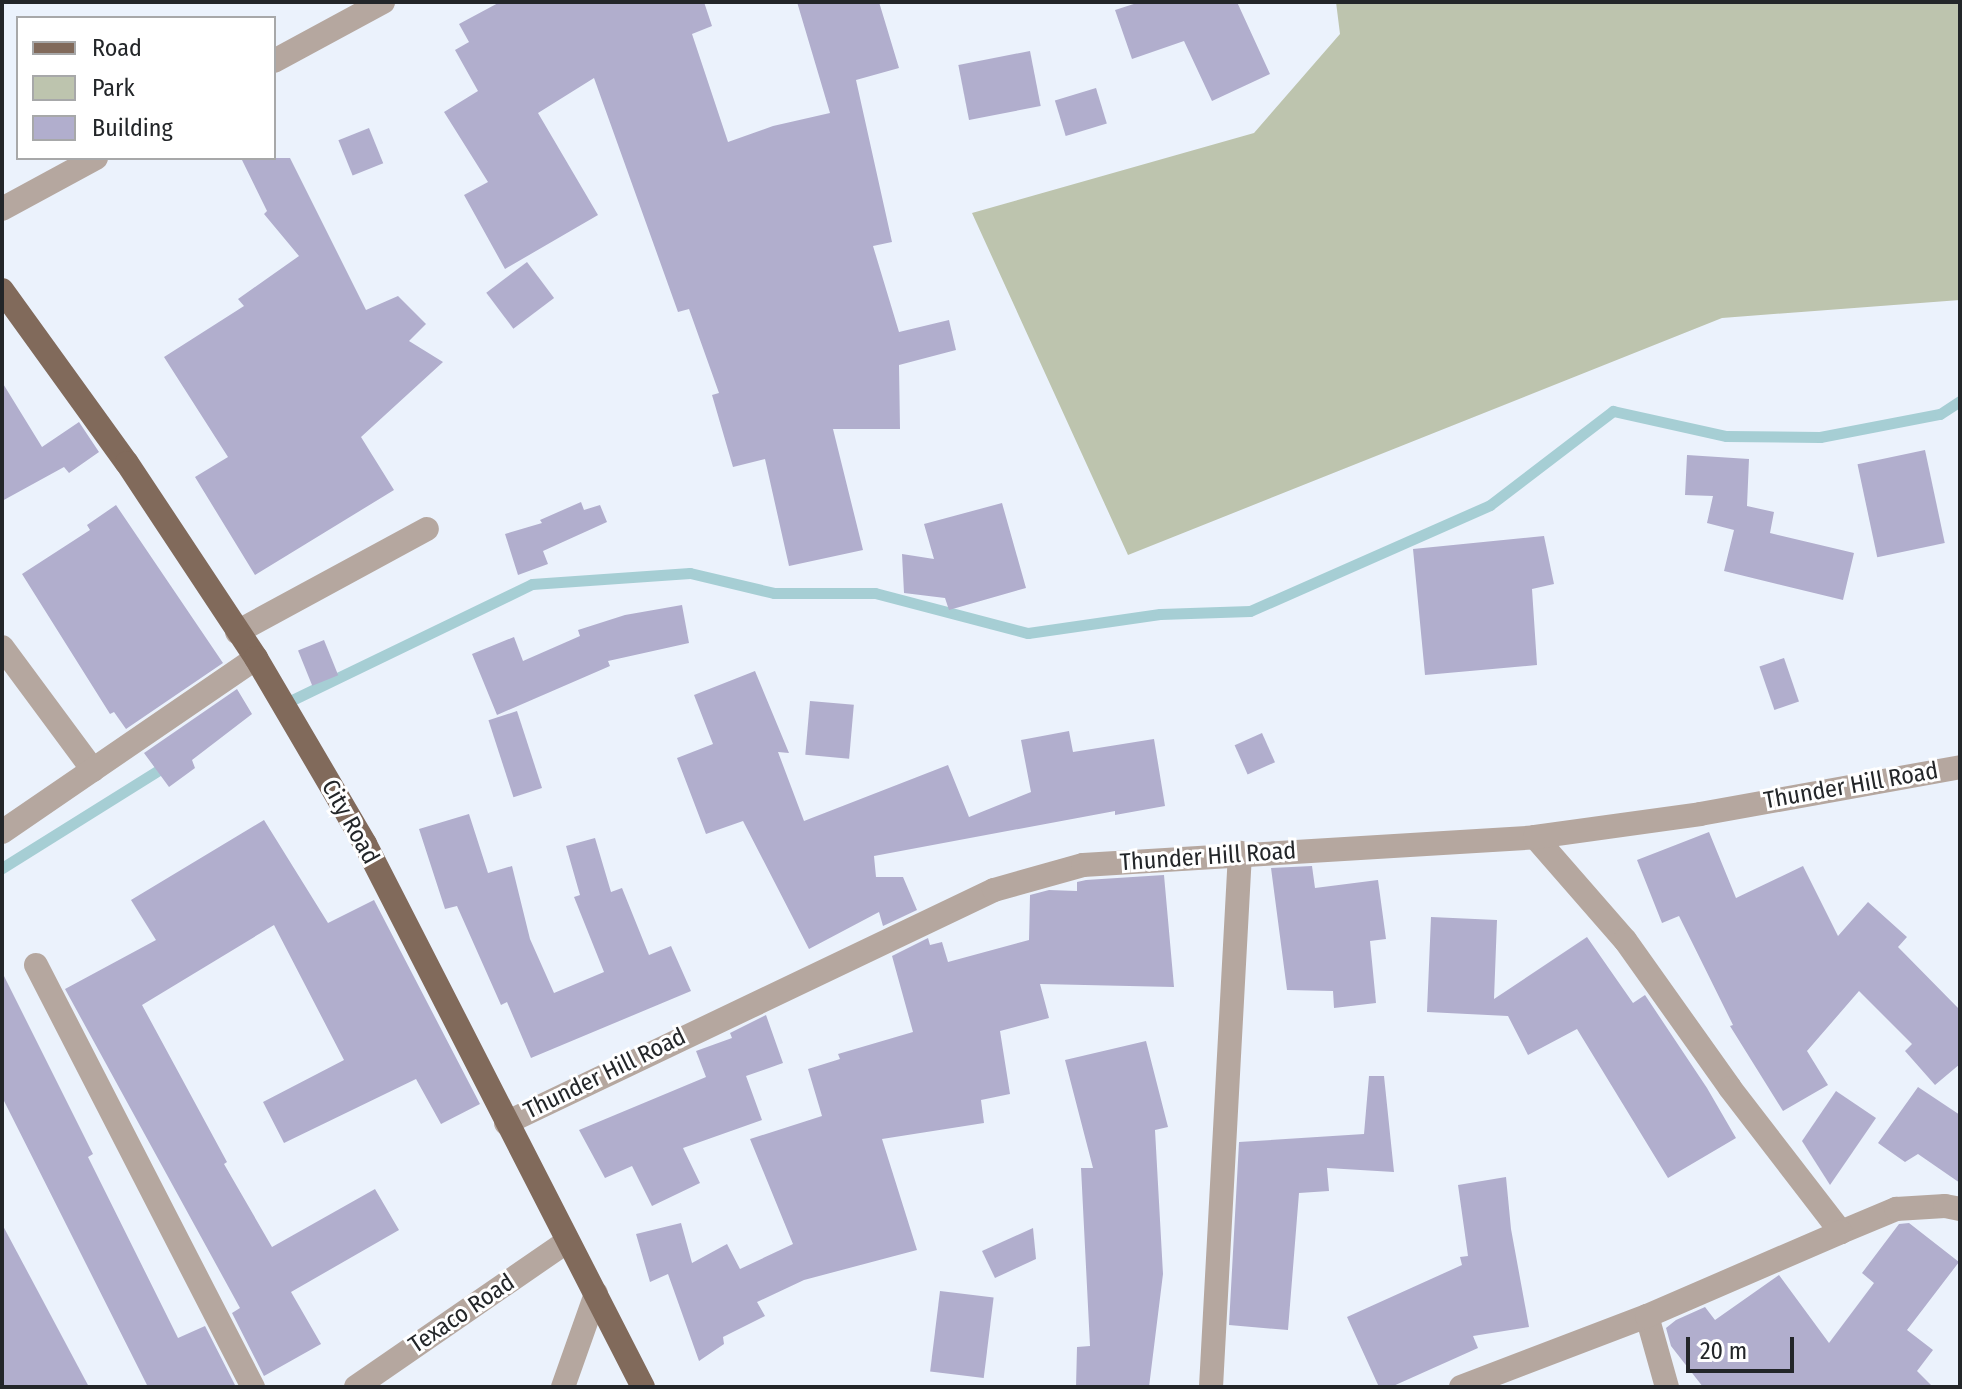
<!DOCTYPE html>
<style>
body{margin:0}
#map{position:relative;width:1962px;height:1389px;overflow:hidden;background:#ebf2fc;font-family:"Fira Sans Condensed",sans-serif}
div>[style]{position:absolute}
.green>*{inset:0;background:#bdc4ae}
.stream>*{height:11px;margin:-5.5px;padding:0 5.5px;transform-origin:5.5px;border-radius:5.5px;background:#a6ced4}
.building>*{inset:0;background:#b1aecd;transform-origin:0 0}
.minor>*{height:24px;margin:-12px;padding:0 12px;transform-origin:12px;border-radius:12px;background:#b5a79f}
.major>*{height:24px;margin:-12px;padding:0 12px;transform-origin:12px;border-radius:12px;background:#816a5b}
span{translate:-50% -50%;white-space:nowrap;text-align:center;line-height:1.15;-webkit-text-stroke:6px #fff;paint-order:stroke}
.street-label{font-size:24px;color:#232629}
.frame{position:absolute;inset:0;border:4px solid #232629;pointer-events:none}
.legend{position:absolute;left:16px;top:16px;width:260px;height:144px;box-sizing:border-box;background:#fff;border:2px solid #a7a8a9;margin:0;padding:10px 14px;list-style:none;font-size:24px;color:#232629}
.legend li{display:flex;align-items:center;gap:16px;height:40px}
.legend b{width:40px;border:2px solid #a7a8a9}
.scale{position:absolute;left:1686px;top:1337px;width:108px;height:36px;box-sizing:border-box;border:4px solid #232629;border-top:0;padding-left:10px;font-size:24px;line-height:28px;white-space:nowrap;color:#232629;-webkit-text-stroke:6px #fff;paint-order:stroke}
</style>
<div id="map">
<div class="green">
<div style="clip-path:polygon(1336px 2px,1960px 2px,1960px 300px,1722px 318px,1128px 555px,972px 213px,1254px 133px,1340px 34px)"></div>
</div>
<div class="stream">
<div style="left:290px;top:701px;width:269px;rotate:-25.8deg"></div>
<div style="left:532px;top:584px;width:158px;rotate:-4deg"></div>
<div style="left:690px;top:573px;width:86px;rotate:13.4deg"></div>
<div style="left:774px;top:593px;width:101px"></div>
<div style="left:875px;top:593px;width:158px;rotate:14.7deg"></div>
<div style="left:1028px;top:633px;width:133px;rotate:-8.2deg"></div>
<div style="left:1160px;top:614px;width:90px;rotate:-1.9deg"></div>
<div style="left:1250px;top:611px;width:262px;rotate:-23.8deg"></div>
<div style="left:1490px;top:505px;width:155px;rotate:-37.4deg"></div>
<div style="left:1613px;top:411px;width:116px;rotate:12.5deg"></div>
<div style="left:1726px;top:436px;width:94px;rotate:0.6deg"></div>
<div style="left:1820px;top:437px;width:122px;rotate:-10.9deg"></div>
<div style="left:1940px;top:414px;width:24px;rotate:-33deg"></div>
<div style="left:2px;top:868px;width:198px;rotate:-32deg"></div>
</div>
<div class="building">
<div style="clip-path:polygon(500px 2px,704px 2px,712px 26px,692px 34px,728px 142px,773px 126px,830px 113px,797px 2px,879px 2px,899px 68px,856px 80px,892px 242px,873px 246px,899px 332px,949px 320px,956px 350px,899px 365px,900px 429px,833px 429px,863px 550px,789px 566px,765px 459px,733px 467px,712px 395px,719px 393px,689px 309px,678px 312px,594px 78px,538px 113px,598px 215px,505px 269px,464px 195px,488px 182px,444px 112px,478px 91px,455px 50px,469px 42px,459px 24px)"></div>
<div style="clip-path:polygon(1140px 2px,1237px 2px,1270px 74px,1212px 101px,1184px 41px,1132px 59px,1115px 10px)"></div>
<div style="left:1030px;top:51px;width:56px;height:73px;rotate:79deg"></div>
<div style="left:1096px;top:88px;width:37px;height:43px;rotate:73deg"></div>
<div style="left:369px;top:128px;width:38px;height:33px;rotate:68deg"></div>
<div style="clip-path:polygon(241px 158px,290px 158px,366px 310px,398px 296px,426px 324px,409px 341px,443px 362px,361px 437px,394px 490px,255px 575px,195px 477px,228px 457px,164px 357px,244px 306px,238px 299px,299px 256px,264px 214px,267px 211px)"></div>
<div style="left:527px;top:262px;width:45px;height:51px;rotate:53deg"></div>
<div style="clip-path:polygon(2px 382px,42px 447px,79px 422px,99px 452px,69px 473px,64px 467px,2px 501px)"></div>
<div style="left:1925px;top:450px;width:95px;height:69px;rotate:78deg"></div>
<div style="clip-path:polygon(1687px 455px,1749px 459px,1747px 506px,1774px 512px,1770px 533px,1854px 553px,1843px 600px,1724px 571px,1734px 530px,1707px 523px,1713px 496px,1685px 495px)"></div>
<div style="clip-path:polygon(581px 502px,584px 510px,600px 505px,607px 522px,543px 551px,548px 564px,518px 575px,505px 534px,542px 523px,540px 520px)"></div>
<div style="clip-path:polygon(1002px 503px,1026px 588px,949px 610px,945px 598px,904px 593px,902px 554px,934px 559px,924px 524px)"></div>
<div style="clip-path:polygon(116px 505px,223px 663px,126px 729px,114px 712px,110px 714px,22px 574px,90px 530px,87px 525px)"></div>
<div style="clip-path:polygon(1544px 536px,1554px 584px,1532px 589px,1537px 665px,1425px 675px,1413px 549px)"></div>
<div style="clip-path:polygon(682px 605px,689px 643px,608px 661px,610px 666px,497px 715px,472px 654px,514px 637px,523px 661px,580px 636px,578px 630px,625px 615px)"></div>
<div style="left:324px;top:640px;width:38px;height:28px;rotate:68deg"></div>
<div style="left:1784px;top:658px;width:46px;height:26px;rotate:71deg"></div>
<div style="clip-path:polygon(755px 671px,789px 753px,778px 752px,804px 821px,948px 765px,969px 817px,1031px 792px,1021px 740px,1069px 731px,1073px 752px,1154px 739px,1165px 806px,1115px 815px,1115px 811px,874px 856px,876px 877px,903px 877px,917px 910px,883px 926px,879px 912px,809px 949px,743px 821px,706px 834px,677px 758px,713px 744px,694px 695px)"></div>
<div style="clip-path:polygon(237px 689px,252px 714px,192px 760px,195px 768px,169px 787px,144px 753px)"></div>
<div style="left:810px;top:701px;width:44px;height:54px;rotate:5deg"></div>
<div style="left:517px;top:711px;width:81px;height:30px;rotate:72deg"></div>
<div style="left:1262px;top:733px;width:32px;height:30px;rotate:66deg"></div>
<div style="clip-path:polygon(469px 814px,488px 873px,512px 866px,530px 939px,554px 993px,604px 972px,574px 897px,580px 895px,566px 846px,595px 838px,611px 892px,622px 888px,649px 955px,671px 946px,691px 991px,531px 1058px,507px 1002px,501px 1005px,457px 906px,445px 909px,419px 829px)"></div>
<div style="clip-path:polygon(264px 820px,328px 923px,374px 900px,480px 1104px,441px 1124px,416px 1079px,284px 1143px,263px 1102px,344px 1060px,274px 925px,142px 1005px,227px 1162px,224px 1164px,272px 1247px,375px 1189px,399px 1230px,291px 1292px,321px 1344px,264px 1376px,232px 1313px,240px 1308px,65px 989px,156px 940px,131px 900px)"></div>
<div style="clip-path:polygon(1709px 832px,1736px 898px,1803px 866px,1838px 936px,1868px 902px,1907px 937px,1898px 947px,1960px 1010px,1960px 1064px,1935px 1085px,1905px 1051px,1912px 1044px,1859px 991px,1807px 1051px,1828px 1085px,1783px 1111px,1730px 1026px,1733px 1025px,1679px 916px,1662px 923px,1637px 860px)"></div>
<div style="clip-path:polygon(1312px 866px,1315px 888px,1378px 880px,1386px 939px,1370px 941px,1376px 1003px,1334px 1008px,1333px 991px,1287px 990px,1271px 868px)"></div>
<div style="clip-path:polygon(1164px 875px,1174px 987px,1040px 984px,1049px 1018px,1000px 1031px,1010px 1094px,981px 1100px,984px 1123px,882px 1139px,917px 1250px,804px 1280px,757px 1302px,765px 1316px,723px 1337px,724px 1344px,699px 1361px,668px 1274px,650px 1282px,636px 1234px,681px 1223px,692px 1263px,727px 1244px,740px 1269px,793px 1244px,750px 1139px,822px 1116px,808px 1069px,840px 1059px,838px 1054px,913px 1032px,892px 956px,928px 938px,930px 945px,942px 942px,948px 962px,1029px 940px,1030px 895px,1049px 890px,1077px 891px,1077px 882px,1086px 880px)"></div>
<div style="clip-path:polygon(1431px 917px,1497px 920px,1494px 999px,1587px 937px,1633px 1003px,1645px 995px,1707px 1088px,1736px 1138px,1668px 1178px,1577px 1029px,1528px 1055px,1508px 1016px,1427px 1012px)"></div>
<div style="clip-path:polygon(2px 972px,93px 1154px,88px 1157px,178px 1338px,205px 1326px,236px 1387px,148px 1387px,2px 1097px)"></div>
<div style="clip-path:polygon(766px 1015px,783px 1063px,746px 1076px,762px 1120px,683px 1148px,700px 1183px,652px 1206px,632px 1166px,605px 1178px,579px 1130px,706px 1077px,696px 1051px,732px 1038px,730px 1033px)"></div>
<div style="clip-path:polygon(1146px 1041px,1168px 1127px,1155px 1130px,1163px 1274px,1149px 1387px,1076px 1387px,1077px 1347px,1090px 1346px,1081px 1168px,1093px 1168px,1065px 1060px)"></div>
<div style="clip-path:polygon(1369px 1076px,1384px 1076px,1394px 1172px,1327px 1168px,1329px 1191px,1299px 1193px,1288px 1330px,1229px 1325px,1239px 1142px,1364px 1134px)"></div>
<div style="clip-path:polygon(1918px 1087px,1960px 1115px,1960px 1183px,1918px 1154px,1905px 1162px,1878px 1143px)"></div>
<div style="clip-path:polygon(1836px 1091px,1876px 1118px,1830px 1185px,1802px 1141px)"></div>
<div style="clip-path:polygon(1506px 1177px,1511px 1229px,1529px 1327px,1473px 1336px,1478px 1348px,1391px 1387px,1379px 1387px,1347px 1317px,1462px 1265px,1460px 1257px,1468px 1256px,1458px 1185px)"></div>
<div style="clip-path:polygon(1909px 1223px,1959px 1262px,1907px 1330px,1933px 1350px,1917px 1371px,1933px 1387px,1703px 1387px,1671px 1346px,1666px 1328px,1676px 1320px,1705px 1307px,1715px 1320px,1779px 1275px,1829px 1343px,1874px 1283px,1862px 1273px,1899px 1224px)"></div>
<div style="clip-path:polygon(2px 1224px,89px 1387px,2px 1387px)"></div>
<div style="clip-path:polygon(1033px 1228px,1036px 1259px,995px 1278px,982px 1251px)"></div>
<div style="left:940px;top:1291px;width:54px;height:81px;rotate:7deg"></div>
</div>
<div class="minor">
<div style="left:274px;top:61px;width:124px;rotate:-28.4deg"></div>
<div style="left:2px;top:209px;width:107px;rotate:-28.5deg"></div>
<div style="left:237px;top:632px;width:216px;rotate:-28.5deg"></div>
<div style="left:2px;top:647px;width:153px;rotate:53.5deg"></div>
<div style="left:2px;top:832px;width:308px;rotate:-34.4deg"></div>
<div style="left:1535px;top:837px;width:137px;rotate:48.9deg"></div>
<div style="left:1625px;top:940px;width:181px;rotate:54.6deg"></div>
<div style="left:1730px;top:1088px;width:182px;rotate:52.4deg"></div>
<div style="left:1841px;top:1232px;width:60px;rotate:-22.7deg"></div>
<div style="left:1896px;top:1209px;width:49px;rotate:-3.5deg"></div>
<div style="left:1945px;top:1206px;width:15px;rotate:11deg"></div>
<div style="left:36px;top:965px;width:475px;rotate:62.8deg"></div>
<div style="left:506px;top:1123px;width:541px;rotate:-25.52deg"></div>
<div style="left:994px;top:890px;width:92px;rotate:-15.7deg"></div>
<div style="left:1083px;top:865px;width:453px;rotate:-3.5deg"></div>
<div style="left:1535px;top:837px;width:167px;rotate:-7.9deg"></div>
<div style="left:1700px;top:814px;width:264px;rotate:-10.2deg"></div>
<div style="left:1647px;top:1316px;width:74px;rotate:74.3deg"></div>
<div style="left:356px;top:1387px;width:257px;rotate:-34.6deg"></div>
<div style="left:563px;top:1387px;width:99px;rotate:-70.5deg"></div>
<div style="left:1211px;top:1387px;width:535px;rotate:-86.89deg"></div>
<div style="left:1461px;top:1387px;width:199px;rotate:-20.9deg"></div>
<div style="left:1647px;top:1316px;width:211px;rotate:-23.4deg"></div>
</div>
<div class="major">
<div style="left:2px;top:290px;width:213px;rotate:54.2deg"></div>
<div style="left:127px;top:463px;width:234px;rotate:56.5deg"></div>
<div style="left:256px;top:658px;width:216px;rotate:59.6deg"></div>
<div style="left:365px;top:844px;width:610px;rotate:62.89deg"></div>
</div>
<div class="street-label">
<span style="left:1851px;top:786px;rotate:-10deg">Thunder Hill Road</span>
<span style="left:350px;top:822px;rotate:61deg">City Road</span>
<span style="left:1208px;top:857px;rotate:-4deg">Thunder Hill Road</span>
<span style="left:605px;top:1074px;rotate:-26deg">Thunder Hill Road</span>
<span style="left:462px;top:1314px;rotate:-34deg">Texaco Road</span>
</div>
<div class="frame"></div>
<ul class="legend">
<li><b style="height:10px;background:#816a5b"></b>Road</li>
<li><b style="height:22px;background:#bdc4ae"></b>Park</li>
<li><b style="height:22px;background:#b1aecd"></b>Building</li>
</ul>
<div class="scale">20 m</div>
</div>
